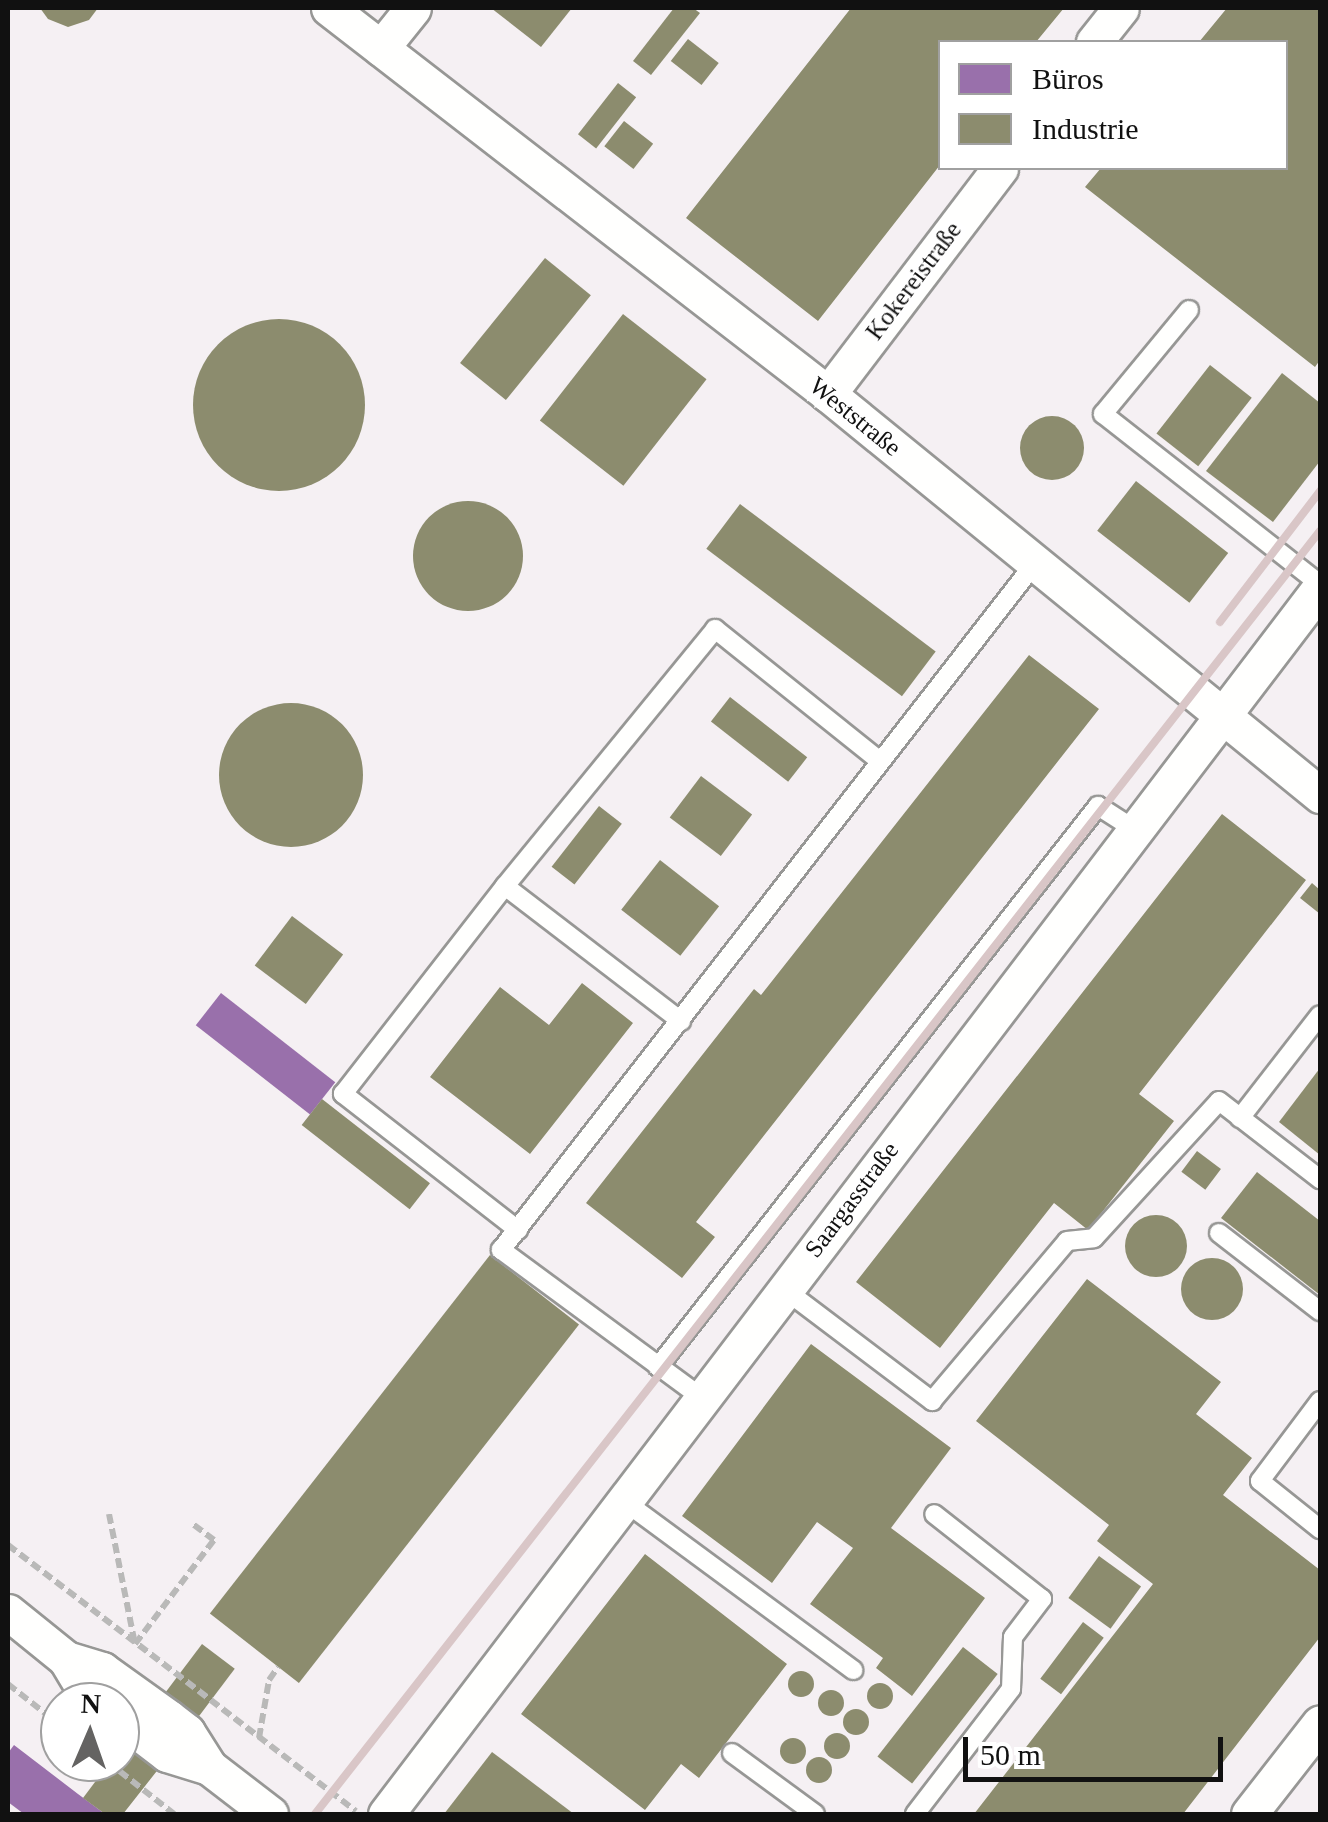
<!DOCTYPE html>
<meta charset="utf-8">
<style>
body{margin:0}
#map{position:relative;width:1328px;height:1822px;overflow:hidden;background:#fdfcf7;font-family:"Times New Roman",serif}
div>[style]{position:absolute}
.industrial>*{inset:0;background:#f5f0f3}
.offices>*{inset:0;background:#9970ab;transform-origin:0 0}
.industry>*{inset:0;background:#8c8c6e;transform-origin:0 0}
.round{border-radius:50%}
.path>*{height:6px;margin-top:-3px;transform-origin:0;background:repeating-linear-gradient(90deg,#b9b9b8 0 10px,transparent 0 15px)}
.roads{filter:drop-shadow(2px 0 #979795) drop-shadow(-2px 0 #979795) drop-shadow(0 2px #979795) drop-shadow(0 -2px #979795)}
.lane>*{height:18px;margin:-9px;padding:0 9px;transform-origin:9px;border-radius:9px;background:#fffffe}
.street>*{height:35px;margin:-17.5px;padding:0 17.5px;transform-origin:17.5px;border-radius:17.5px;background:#fffffe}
.rail>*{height:8px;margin:-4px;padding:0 4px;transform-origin:4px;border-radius:4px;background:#d9c6c7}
span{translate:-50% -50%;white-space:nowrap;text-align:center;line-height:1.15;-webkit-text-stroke:10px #fff;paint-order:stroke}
.street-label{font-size:25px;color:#111}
.frame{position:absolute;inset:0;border:10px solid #111;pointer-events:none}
.legend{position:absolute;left:938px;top:40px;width:350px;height:130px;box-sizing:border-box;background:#fff;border:2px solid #a0a0a0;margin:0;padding:12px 18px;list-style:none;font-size:30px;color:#111}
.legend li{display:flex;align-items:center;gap:20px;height:50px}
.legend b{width:50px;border:2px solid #a0a0a0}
.north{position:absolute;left:40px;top:1682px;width:100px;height:100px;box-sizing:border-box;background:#fff;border:2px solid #a0a0a0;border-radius:50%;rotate:2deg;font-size:28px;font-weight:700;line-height:40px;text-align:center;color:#111}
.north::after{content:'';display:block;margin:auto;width:35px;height:45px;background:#646362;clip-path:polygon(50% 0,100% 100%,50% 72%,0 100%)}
.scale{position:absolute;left:963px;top:1737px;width:260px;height:45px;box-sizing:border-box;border:5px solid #111;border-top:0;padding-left:12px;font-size:30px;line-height:35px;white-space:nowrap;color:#111;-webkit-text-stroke:8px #fff;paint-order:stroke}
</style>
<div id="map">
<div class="industrial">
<div style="clip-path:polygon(evenodd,8px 8px,1320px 8px,1320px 1814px,8px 1814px,8px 8px,941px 42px,1286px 42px,1286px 168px,941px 168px,941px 42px,8px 8px,60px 1702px,120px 1702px,120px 1762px,60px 1762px,60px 1702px)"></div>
</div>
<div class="offices">
<div style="left:221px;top:993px;width:145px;height:41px;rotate:38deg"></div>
<div style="clip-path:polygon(14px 1745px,78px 1794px,105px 1814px,24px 1814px,8px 1802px,8px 1753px)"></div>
</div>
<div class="industry">
<div style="clip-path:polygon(40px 8px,98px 8px,89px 20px,68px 27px,48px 19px)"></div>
<div style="clip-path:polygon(491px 8px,572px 8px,541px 47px)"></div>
<div style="clip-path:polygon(674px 8px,693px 8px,700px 13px,651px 75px,633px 61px)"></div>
<div style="clip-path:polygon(851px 8px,1064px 8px,1036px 42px,940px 42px,940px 165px,818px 321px,686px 218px)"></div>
<div style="clip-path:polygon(1227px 8px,1320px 8px,1320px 360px,1315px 367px,1085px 187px,1101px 168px,1286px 168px,1286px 42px,1199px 42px)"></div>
<div style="left:688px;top:39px;width:39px;height:28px;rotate:38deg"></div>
<div style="left:618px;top:83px;width:23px;height:65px;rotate:38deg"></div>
<div style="left:624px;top:121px;width:37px;height:32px;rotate:38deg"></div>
<div style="left:545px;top:258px;width:59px;height:135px;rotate:39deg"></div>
<div style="left:623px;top:314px;width:106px;height:135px;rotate:38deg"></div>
<div class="round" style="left:193px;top:319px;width:172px;height:172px"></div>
<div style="left:1210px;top:365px;width:53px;height:87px;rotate:38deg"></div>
<div style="clip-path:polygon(1282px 373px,1320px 403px,1320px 461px,1273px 522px,1206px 471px)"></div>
<div class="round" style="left:1020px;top:416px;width:64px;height:64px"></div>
<div style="left:1136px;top:481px;width:117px;height:63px;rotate:38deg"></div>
<div class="round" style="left:413px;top:501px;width:110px;height:110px"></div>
<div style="left:740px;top:504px;width:245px;height:56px;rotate:37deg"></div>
<div style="clip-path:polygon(1029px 655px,1099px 709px,696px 1222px,715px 1237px,682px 1278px,586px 1203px,754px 989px,761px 995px)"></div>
<div style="left:730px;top:697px;width:98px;height:31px;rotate:38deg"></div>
<div class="round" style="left:219px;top:703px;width:144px;height:144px"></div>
<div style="left:701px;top:776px;width:64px;height:52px;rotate:37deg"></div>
<div style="left:599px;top:806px;width:29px;height:77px;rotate:38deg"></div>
<div style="clip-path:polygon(1222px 814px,1306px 880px,1139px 1094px,1174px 1121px,1088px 1230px,1054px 1203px,940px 1348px,856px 1282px)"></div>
<div style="left:660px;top:860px;width:75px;height:63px;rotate:38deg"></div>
<div style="clip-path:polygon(1312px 883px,1320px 890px,1320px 914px,1300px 898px)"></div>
<div style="left:292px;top:916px;width:64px;height:62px;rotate:37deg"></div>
<div style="clip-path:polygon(582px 983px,633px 1023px,530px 1154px,430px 1077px,500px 987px,549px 1025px)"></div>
<div style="clip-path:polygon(1320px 1068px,1320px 1155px,1279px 1122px)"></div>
<div style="left:322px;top:1099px;width:137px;height:33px;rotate:38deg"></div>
<div style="left:1197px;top:1151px;width:30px;height:26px;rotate:37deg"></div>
<div style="clip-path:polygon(1257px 1172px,1320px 1221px,1320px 1295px,1221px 1218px)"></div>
<div class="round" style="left:1125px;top:1215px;width:62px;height:62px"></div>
<div style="left:490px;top:1255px;width:113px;height:455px;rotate:38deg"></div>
<div class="round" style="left:1181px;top:1258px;width:62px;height:62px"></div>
<div style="clip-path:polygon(1087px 1279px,1221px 1382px,1196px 1414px,1252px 1458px,1223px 1495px,1320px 1570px,1320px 1637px,1183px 1814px,974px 1814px,1153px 1584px,1097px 1541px,1109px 1525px,976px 1421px)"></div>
<div style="clip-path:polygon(811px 1344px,951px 1448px,891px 1528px,985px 1598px,912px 1696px,876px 1668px,883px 1658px,810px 1604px,853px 1548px,817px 1522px,772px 1583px,682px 1516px)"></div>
<div style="clip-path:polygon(645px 1554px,787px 1664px,699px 1778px,681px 1764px,645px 1810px,521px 1714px)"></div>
<div style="left:1099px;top:1556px;width:52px;height:52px;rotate:36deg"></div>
<div style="left:1083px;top:1622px;width:26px;height:71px;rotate:37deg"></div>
<div style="left:202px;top:1644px;width:41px;height:63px;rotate:37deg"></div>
<div style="left:963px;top:1647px;width:44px;height:139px;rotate:38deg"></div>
<div class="round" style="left:788px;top:1671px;width:26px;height:26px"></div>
<div class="round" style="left:867px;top:1683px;width:26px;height:26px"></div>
<div class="round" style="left:818px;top:1690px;width:26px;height:26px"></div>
<div class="round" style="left:843px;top:1709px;width:26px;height:26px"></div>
<div class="round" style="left:824px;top:1733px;width:26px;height:26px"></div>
<div class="round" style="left:780px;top:1738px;width:26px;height:26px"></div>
<div style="clip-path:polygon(126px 1741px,160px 1767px,123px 1814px,105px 1814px,83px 1798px,110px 1762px,120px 1762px,120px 1749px)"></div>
<div style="clip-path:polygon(492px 1752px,574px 1814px,444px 1814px)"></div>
<div class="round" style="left:806px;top:1757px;width:26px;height:26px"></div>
</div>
<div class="path">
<div style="left:109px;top:1514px;width:133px;rotate:78.7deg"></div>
<div style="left:8px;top:1545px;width:438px;rotate:37.4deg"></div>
<div style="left:135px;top:1644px;width:131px;rotate:-52.8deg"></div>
<div style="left:214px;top:1540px;width:26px;rotate:-143deg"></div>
<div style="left:8px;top:1684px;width:66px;rotate:38.3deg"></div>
<div style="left:259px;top:1738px;width:59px;rotate:-80.2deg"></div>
<div style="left:269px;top:1680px;width:16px;rotate:-55deg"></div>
<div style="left:108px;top:1762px;width:84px;rotate:38.2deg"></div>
</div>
<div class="roads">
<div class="lane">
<div style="left:1189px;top:310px;width:135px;rotate:129.6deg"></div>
<div style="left:1103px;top:414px;width:276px;rotate:38.1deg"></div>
<div style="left:505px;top:886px;width:222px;rotate:37.5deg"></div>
<div style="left:1240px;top:1118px;width:130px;rotate:-52.2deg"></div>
<div style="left:518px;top:1230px;width:222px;rotate:-142.1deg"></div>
<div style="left:343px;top:1094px;width:264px;rotate:-52.1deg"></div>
<div style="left:505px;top:886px;width:332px;rotate:-50.7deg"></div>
<div style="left:715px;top:629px;width:211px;rotate:38.7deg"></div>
<div style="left:1219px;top:1233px;width:128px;rotate:37.7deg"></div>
<div style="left:784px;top:1289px;width:186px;rotate:37.1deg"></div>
<div style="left:932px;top:1401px;width:209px;rotate:-49.8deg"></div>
<div style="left:1067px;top:1241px;width:27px;rotate:-6deg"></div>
<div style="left:1094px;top:1238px;width:185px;rotate:-47.6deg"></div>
<div style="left:1219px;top:1101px;width:128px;rotate:37.7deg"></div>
<div style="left:658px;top:1367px;width:713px;rotate:-51.89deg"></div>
<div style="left:1098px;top:806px;width:43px;rotate:32.6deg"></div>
<div style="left:702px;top:1398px;width:250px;rotate:-143.6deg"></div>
<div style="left:501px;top:1250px;width:870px;rotate:-52.14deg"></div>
<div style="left:1320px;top:1401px;width:100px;rotate:126.9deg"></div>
<div style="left:1260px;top:1481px;width:77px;rotate:38.7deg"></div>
<div style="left:624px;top:1501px;width:285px;rotate:36.4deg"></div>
<div style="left:732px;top:1753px;width:103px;rotate:36.3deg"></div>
<div style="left:915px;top:1814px;width:158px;rotate:-52.5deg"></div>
<div style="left:1011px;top:1689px;width:52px;rotate:-87.8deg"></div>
<div style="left:1013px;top:1637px;width:48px;rotate:-52.7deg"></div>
<div style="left:1042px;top:1599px;width:137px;rotate:-141.8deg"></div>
</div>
<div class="street">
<div style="left:329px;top:8px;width:631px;rotate:37.72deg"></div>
<div style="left:828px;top:394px;width:635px;rotate:39.18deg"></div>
<div style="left:1094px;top:42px;width:43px;rotate:-51.5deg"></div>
<div style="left:381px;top:48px;width:51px;rotate:-51.3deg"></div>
<div style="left:828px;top:394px;width:284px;rotate:-52.7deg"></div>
<div style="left:8px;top:1612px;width:75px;rotate:39deg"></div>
<div style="left:66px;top:1659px;width:37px;rotate:59deg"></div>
<div style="left:85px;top:1691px;width:19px;rotate:36deg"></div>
<div style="left:66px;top:1659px;width:38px;rotate:17deg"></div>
<div style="left:102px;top:1670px;width:82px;rotate:35.6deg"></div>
<div style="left:169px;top:1718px;width:23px;rotate:38deg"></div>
<div style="left:187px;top:1732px;width:41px;rotate:57.8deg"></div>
<div style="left:209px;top:1767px;width:77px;rotate:37.6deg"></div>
<div style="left:120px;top:1718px;width:59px;rotate:37.5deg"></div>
<div style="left:167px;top:1754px;width:44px;rotate:17.2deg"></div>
<div style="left:386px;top:1814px;width:1541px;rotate:-52.7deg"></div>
<div style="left:1249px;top:1814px;width:115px;rotate:-52deg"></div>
</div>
</div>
<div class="rail">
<div style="left:1220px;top:622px;width:165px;rotate:-52.6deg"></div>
<div style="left:315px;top:1814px;width:1630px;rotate:-51.93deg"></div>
</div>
<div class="street-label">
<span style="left:914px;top:281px;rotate:-53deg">Kokereistraße</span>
<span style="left:855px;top:417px;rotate:39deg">Weststraße</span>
<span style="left:852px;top:1200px;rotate:-53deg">Saargasstraße</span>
</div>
<div class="frame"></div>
<ul class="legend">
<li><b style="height:28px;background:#9970ab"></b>Büros</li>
<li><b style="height:28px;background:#8c8c6e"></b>Industrie</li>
</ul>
<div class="north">N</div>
<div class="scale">50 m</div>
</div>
